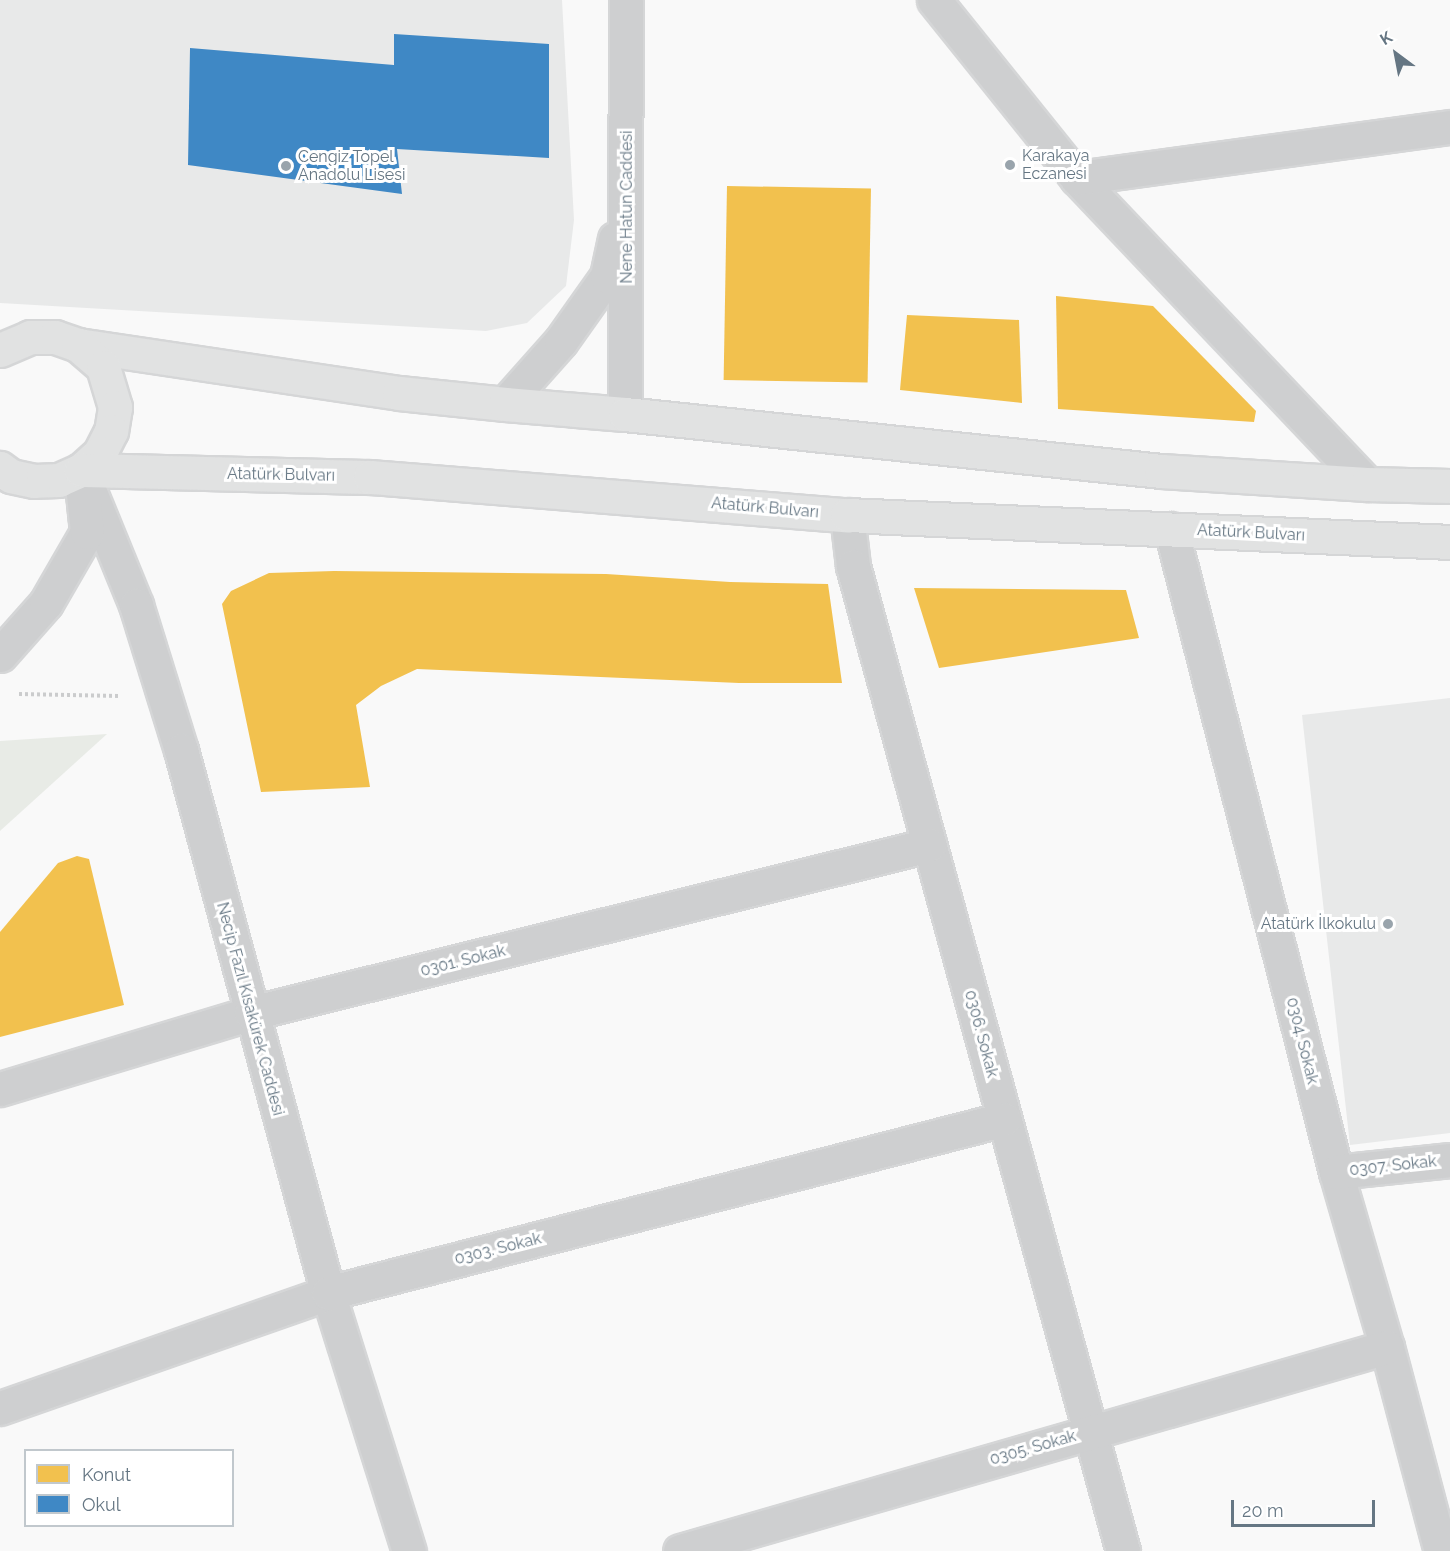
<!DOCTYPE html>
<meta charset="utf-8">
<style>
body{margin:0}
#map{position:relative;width:1450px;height:1551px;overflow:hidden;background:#f9f9f9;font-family:Raleway,sans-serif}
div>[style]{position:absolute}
.built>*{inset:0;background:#e8e9e9}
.green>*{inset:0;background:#e8ebe6}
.homes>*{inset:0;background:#f2c14e;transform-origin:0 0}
.schools>*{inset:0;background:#3f88c5}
.path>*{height:4px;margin-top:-2px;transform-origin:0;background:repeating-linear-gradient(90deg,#cbcccd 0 3px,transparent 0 6px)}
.roads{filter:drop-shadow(2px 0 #d5d6d7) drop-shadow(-2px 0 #d5d6d7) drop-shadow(0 2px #d5d6d7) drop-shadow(0 -2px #d5d6d7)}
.minor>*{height:33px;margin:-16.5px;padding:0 16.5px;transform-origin:16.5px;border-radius:16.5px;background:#cecfd0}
.major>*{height:33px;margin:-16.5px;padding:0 16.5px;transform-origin:16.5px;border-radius:16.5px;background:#e1e2e2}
.dots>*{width:16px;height:16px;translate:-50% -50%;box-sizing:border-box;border:3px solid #fff;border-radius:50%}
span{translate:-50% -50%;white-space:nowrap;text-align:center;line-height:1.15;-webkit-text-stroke:6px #fff;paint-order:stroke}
.poi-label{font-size:16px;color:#657683}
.left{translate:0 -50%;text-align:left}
.right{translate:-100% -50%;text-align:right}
.street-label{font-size:16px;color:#657683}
.legend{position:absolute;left:24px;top:1449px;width:210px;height:78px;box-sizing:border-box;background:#fff;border:2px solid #c1c8cd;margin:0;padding:8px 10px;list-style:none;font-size:18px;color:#657683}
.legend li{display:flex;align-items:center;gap:12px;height:30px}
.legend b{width:30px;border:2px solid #c1c8cd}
.north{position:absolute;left:1366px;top:24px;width:60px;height:60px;-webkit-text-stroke:4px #fff;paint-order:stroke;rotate:328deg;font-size:16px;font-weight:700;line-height:24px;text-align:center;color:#657683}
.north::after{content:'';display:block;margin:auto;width:21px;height:27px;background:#657683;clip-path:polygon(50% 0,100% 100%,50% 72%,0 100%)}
.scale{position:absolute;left:1231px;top:1500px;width:144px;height:27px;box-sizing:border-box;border:3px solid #657683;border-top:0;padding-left:8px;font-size:18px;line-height:21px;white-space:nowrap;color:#657683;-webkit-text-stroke:4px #fff;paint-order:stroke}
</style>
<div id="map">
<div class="built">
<div style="clip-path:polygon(0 0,562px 0,574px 220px,566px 286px,527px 323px,486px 331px,0 303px)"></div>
<div style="clip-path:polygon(1450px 698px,1450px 1133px,1350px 1145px,1302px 715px)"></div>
</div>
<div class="green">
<div style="clip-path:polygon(107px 734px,0 831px,0 741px)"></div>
</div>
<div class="homes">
<div style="left:727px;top:186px;width:144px;height:194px;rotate:1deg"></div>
<div style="clip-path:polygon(1056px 296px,1153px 306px,1256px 411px,1254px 422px,1058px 409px)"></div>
<div style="clip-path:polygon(907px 315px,1019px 320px,1022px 403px,900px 390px)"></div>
<div style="clip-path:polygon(334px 571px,606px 574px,730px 582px,828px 584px,842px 683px,739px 683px,417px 669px,381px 686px,356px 705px,370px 787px,261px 792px,222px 604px,231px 591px,269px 573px)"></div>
<div style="clip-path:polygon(914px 588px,1126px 590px,1139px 638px,939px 668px)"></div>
<div style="clip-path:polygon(77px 856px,89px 859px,124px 1005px,0 1037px,0 932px,58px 863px)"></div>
</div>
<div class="schools">
<div style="clip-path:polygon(394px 34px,549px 44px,549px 158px,397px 149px,402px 194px,188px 165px,190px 48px,394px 65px)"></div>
</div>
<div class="path">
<div style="left:19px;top:694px;width:100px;rotate:1.1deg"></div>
</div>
<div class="roads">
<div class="minor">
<div style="left:934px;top:0;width:228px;rotate:51.2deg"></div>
<div style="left:1077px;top:178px;width:422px;rotate:46.5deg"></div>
<div style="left:1077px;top:178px;width:376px;rotate:-7.8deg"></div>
<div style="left:505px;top:404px;width:84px;rotate:-48.4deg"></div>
<div style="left:561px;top:341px;width:80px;rotate:-54.7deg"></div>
<div style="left:607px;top:276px;width:38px;rotate:-78deg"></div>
<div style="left:625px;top:414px;width:414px;rotate:-89.9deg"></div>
<div style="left:81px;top:470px;width:146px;rotate:67.8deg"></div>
<div style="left:136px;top:605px;width:152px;rotate:72.8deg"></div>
<div style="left:181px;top:750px;width:563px;rotate:74.85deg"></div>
<div style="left:328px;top:1293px;width:270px;rotate:72.6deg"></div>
<div style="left:847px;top:515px;width:51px;rotate:83.3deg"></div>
<div style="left:853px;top:566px;width:1021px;rotate:74.67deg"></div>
<div style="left:1171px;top:529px;width:664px;rotate:75.61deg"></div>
<div style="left:1336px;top:1172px;width:182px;rotate:73.8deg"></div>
<div style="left:1387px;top:1347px;width:211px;rotate:75.2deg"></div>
<div style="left:0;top:655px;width:69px;rotate:-48.5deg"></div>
<div style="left:46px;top:603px;width:82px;rotate:-60deg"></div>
<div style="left:87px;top:532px;width:39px;rotate:-96deg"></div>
<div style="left:0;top:1089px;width:262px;rotate:-16.8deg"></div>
<div style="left:251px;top:1013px;width:699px;rotate:-13.92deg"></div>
<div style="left:1336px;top:1172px;width:115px;rotate:-6deg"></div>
<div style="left:0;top:1408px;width:348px;rotate:-19.3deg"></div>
<div style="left:328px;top:1293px;width:698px;rotate:-14.43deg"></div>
<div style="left:680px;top:1551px;width:736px;rotate:-16.1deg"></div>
</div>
<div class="major">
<div style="left:78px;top:345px;width:325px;rotate:8.5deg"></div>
<div style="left:399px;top:393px;width:107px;rotate:5.9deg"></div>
<div style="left:505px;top:404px;width:120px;rotate:4.8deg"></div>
<div style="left:625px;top:414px;width:539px;rotate:6.07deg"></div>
<div style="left:1161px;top:471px;width:206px;rotate:3.6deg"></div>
<div style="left:1367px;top:484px;width:83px;rotate:1.4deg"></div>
<div style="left:0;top:350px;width:33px;rotate:-23deg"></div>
<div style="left:30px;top:337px;width:25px"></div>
<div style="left:55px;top:337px;width:24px;rotate:19deg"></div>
<div style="left:78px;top:345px;width:33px;rotate:41deg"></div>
<div style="left:103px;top:367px;width:42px;rotate:73.3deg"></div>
<div style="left:115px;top:407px;width:24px;rotate:99deg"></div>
<div style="left:111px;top:431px;width:25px;rotate:117deg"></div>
<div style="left:100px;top:453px;width:25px;rotate:138deg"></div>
<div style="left:81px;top:470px;width:24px;rotate:156deg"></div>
<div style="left:59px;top:480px;width:25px;rotate:178deg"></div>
<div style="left:34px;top:481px;width:24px;rotate:-168deg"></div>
<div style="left:11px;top:476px;width:14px;rotate:-144deg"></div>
<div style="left:81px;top:470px;width:289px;rotate:1.4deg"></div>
<div style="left:370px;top:477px;width:479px;rotate:4.6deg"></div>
<div style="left:847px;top:515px;width:604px;rotate:2.56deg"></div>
</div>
</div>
<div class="dots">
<div style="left:1010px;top:165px;background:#99a4ac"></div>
<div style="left:286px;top:166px;background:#99a4ac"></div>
<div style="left:1388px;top:924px;background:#99a4ac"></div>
</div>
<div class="poi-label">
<span class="left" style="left:1022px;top:165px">Karakaya<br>Eczanesi</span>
<span class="left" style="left:298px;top:166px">Cengiz Topel<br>Anadolu Lisesi</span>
<span class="right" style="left:1376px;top:924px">Atatürk İlkokulu</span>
</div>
<div class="street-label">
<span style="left:627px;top:207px;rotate:-90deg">Nene Hatun Caddesi</span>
<span style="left:281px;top:475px;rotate:1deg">Atatürk Bulvarı</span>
<span style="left:765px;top:508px;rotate:5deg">Atatürk Bulvarı</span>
<span style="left:1251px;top:533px;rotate:3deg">Atatürk Bulvarı</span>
<span style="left:463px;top:961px;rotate:-14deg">0301. Sokak</span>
<span style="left:250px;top:1009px;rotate:75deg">Necip Fazıl Kısakürek Caddesi</span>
<span style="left:981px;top:1034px;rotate:75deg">0306. Sokak</span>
<span style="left:1302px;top:1041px;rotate:76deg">0304. Sokak</span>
<span style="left:1393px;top:1166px;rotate:-6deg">0307. Sokak</span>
<span style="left:498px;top:1249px;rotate:-14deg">0303. Sokak</span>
<span style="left:1033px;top:1448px;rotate:-16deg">0305. Sokak</span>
</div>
<ul class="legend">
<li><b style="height:16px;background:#f2c14e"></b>Konut</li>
<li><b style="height:16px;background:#3f88c5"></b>Okul</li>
</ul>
<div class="north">K</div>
<div class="scale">20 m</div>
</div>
